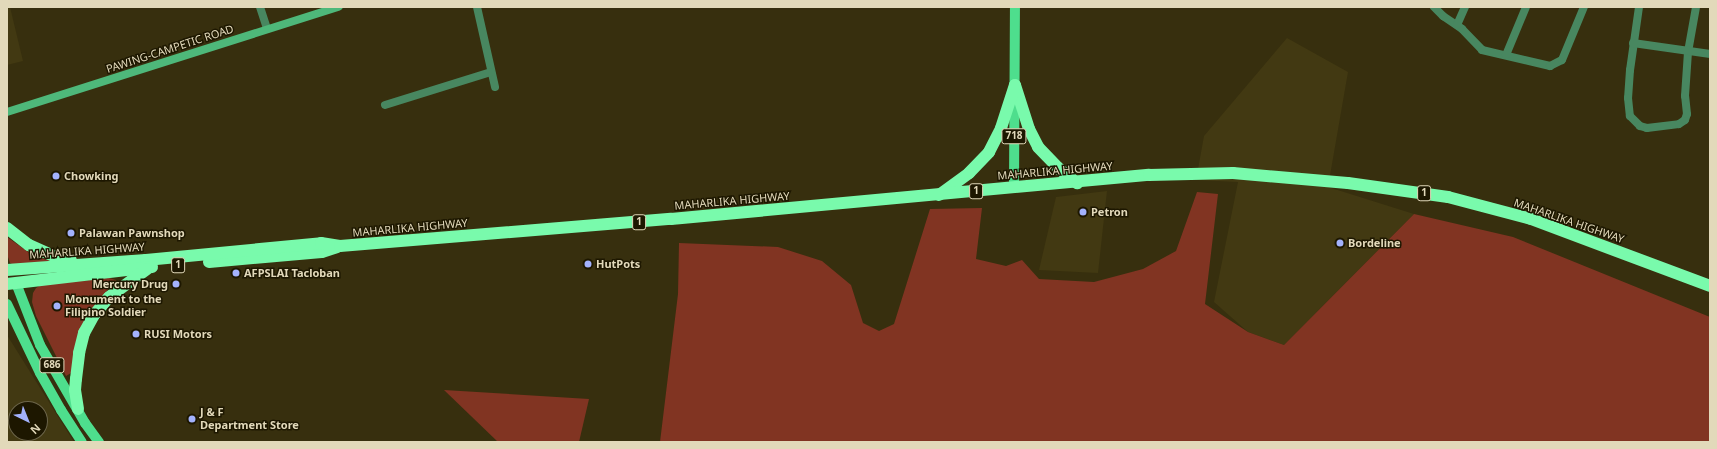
<!DOCTYPE html>
<style>
body{margin:0}
#map{position:relative;width:1717px;height:449px;overflow:hidden;background:#372f0e;font-family:"Noto Sans",sans-serif}
div>[style]{position:absolute}
.built>*{inset:0;background:#423912}
.green>*{inset:0;background:#813422}
.street>*{height:8px;margin:-4px;padding:0 4px;transform-origin:4px;border-radius:4px;background:#488760}
.secondary>*{height:8px;margin:-4px;padding:0 4px;transform-origin:4px;border-radius:4px;background:#4eb87a}
.primary>*{height:10px;margin:-5px;padding:0 5px;transform-origin:5px;border-radius:5px;background:#4ede8d}
.highway>*{height:12px;margin:-6px;padding:0 6px;transform-origin:6px;border-radius:6px;background:#79faac}
.dots>*{width:11px;height:11px;translate:-50% -50%;box-sizing:border-box;border:2px solid #1d1700;border-radius:50%}
span{translate:-50% -50%;white-space:nowrap;text-align:center;line-height:1.15;-webkit-text-stroke:3px #1d1700;paint-order:stroke}
.shield-label span{padding:1px 3px;background:#1d1700;border:1px solid;border-radius:3px;-webkit-text-stroke-width:0}
.shield-label{font-size:10px;color:#e2d9ba;font-weight:700}
.street-label{font-size:11px;color:#e2d9ba}
.poi-label{font-size:11px;color:#e2d9ba;font-weight:700}
.left{translate:0 -50%;text-align:left}
.right{translate:-100% -50%;text-align:right}
.frame{position:absolute;inset:0;border:8px solid #e2d9ba;pointer-events:none}
.north{position:absolute;left:8px;top:401px;width:40px;height:40px;box-sizing:border-box;background:#1d1700;border:1px solid #6c654a;border-radius:50%;rotate:137deg;font-size:11px;font-weight:700;line-height:16px;text-align:center;color:#e2d9ba}
.north::after{content:'';display:block;margin:auto;width:14px;height:18px;background:#a3b2fd;clip-path:polygon(50% 0,100% 100%,50% 72%,0 100%)}
</style>
<div id="map">
<div class="built">
<div style="clip-path:polygon(7px 7px,10px 7px,23px 61px,7px 65px)"></div>
<div style="clip-path:polygon(1287px 38px,1348px 72px,1328px 187px,1414px 214px,1284px 345px,1248px 332px,1214px 302px,1238px 182px,1196px 180px,1204px 136px)"></div>
<div style="clip-path:polygon(1107px 191px,1098px 273px,1039px 270px,1056px 197px)"></div>
<div style="clip-path:polygon(evenodd,7px 335px,62px 423px,74px 442px,7px 442px,7px 335px,16px 409px,40px 409px,40px 433px,16px 433px,16px 409px)"></div>
</div>
<div class="green">
<div style="clip-path:polygon(1197px 192px,1218px 194px,1205px 304px,1248px 332px,1284px 345px,1414px 214px,1513px 237px,1710px 317px,1710px 442px,660px 442px,678px 294px,679px 243px,778px 247px,822px 261px,851px 285px,863px 323px,879px 331px,894px 324px,930px 209px,982px 208px,976px 259px,1006px 266px,1022px 260px,1039px 279px,1094px 282px,1143px 269px,1176px 251px)"></div>
<div style="clip-path:polygon(7px 237px,34px 256px,51px 261px,14px 265px,10px 263px,7px 254px)"></div>
<div style="clip-path:polygon(109px 278px,116px 280px,90px 311px,71px 373px,66px 376px,36px 316px,32px 302px,33px 293px,36px 288px,41px 285px)"></div>
<div style="clip-path:polygon(444px 390px,589px 399px,579px 442px,498px 442px)"></div>
</div>
<div class="street">
<div style="left:260px;top:7px;width:23px;rotate:72deg"></div>
<div style="left:477px;top:7px;width:82px;rotate:77.3deg"></div>
<div style="left:1434px;top:7px;width:13px;rotate:45deg"></div>
<div style="left:1443px;top:16px;width:23px;rotate:34deg"></div>
<div style="left:1462px;top:29px;width:29px;rotate:46deg"></div>
<div style="left:1482px;top:50px;width:70px;rotate:13.2deg"></div>
<div style="left:1550px;top:66px;width:13px;rotate:-27deg"></div>
<div style="left:1562px;top:60px;width:57px;rotate:-67.5deg"></div>
<div style="left:1639px;top:7px;width:64px;rotate:98.1deg"></div>
<div style="left:1630px;top:70px;width:28px;rotate:94deg"></div>
<div style="left:1628px;top:98px;width:18px;rotate:84deg"></div>
<div style="left:1630px;top:116px;width:14px;rotate:45deg"></div>
<div style="left:1640px;top:126px;width:7px;rotate:16deg"></div>
<div style="left:1647px;top:128px;width:32px;rotate:-7deg"></div>
<div style="left:1679px;top:124px;width:7px;rotate:-34deg"></div>
<div style="left:1685px;top:120px;width:6px;rotate:-72deg"></div>
<div style="left:1687px;top:114px;width:18px;rotate:-96deg"></div>
<div style="left:1685px;top:96px;width:44px;rotate:-86.1deg"></div>
<div style="left:1688px;top:52px;width:46px;rotate:-79.9deg"></div>
<div style="left:1457px;top:25px;width:20px;rotate:-66deg"></div>
<div style="left:1633px;top:43px;width:78px;rotate:8.1deg"></div>
<div style="left:1506px;top:55px;width:52px;rotate:-67.4deg"></div>
<div style="left:385px;top:105px;width:111px;rotate:-17.3deg"></div>
</div>
<div class="secondary">
<div style="left:7px;top:112px;width:348px;rotate:-17.6deg"></div>
</div>
<div class="primary">
<div style="left:1014px;top:188px;width:181px;rotate:-89.7deg"></div>
<div style="left:16px;top:283px;width:66px;rotate:68.8deg"></div>
<div style="left:40px;top:345px;width:90px;rotate:60deg"></div>
<div style="left:85px;top:423px;width:24px;rotate:54deg"></div>
<div style="left:7px;top:304px;width:76px;rotate:64.4deg"></div>
<div style="left:40px;top:373px;width:43px;rotate:60.4deg"></div>
<div style="left:61px;top:410px;width:38px;rotate:57deg"></div>
</div>
<div class="highway">
<div style="left:1015px;top:85px;width:46px;rotate:72.3deg"></div>
<div style="left:1029px;top:129px;width:20px;rotate:63deg"></div>
<div style="left:1038px;top:147px;width:28px;rotate:46deg"></div>
<div style="left:1057px;top:167px;width:26px;rotate:39deg"></div>
<div style="left:939px;top:195px;width:37px;rotate:-36deg"></div>
<div style="left:969px;top:173px;width:29px;rotate:-46deg"></div>
<div style="left:989px;top:152px;width:27px;rotate:-63deg"></div>
<div style="left:1001px;top:128px;width:45px;rotate:-72deg"></div>
<div style="left:7px;top:228px;width:28px;rotate:38deg"></div>
<div style="left:29px;top:245px;width:30px;rotate:24deg"></div>
<div style="left:56px;top:257px;width:15px;rotate:11deg"></div>
<div style="left:209px;top:262px;width:113px;rotate:-5.1deg"></div>
<div style="left:322px;top:252px;width:16px;rotate:-18deg"></div>
<div style="left:7px;top:270px;width:139px;rotate:-4.1deg"></div>
<div style="left:146px;top:260px;width:176px;rotate:-5.5deg"></div>
<div style="left:321px;top:243px;width:19px;rotate:9deg"></div>
<div style="left:340px;top:246px;width:332px;rotate:-4.7deg"></div>
<div style="left:671px;top:219px;width:480px;rotate:-5.3deg"></div>
<div style="left:1149px;top:175px;width:84px;rotate:-1.4deg"></div>
<div style="left:1233px;top:173px;width:115px;rotate:5deg"></div>
<div style="left:1348px;top:183px;width:101px;rotate:8deg"></div>
<div style="left:1448px;top:197px;width:86px;rotate:14.8deg"></div>
<div style="left:1531px;top:219px;width:191px;rotate:20.5deg"></div>
<div style="left:7px;top:284px;width:146px;rotate:-6.7deg"></div>
<div style="left:78px;top:409px;width:19px;rotate:-99deg"></div>
<div style="left:75px;top:390px;width:11px;rotate:-85deg"></div>
<div style="left:76px;top:379px;width:26px;rotate:-83deg"></div>
<div style="left:79px;top:353px;width:21px;rotate:-76deg"></div>
<div style="left:84px;top:333px;width:21px;rotate:-61deg"></div>
<div style="left:94px;top:315px;width:23px;rotate:-50deg"></div>
<div style="left:109px;top:297px;width:47px;rotate:-36.4deg"></div>
</div>
<div class="dots">
<div style="left:56px;top:176px;background:#a3b2fd"></div>
<div style="left:1083px;top:212px;background:#a3b2fd"></div>
<div style="left:71px;top:233px;background:#a3b2fd"></div>
<div style="left:1340px;top:243px;background:#a3b2fd"></div>
<div style="left:588px;top:264px;background:#a3b2fd"></div>
<div style="left:236px;top:273px;background:#a3b2fd"></div>
<div style="left:176px;top:284px;background:#a3b2fd"></div>
<div style="left:57px;top:306px;background:#a3b2fd"></div>
<div style="left:136px;top:334px;background:#a3b2fd"></div>
<div style="left:192px;top:419px;background:#a3b2fd"></div>
</div>
<div class="shield-label">
<span style="left:1014px;top:136px">718</span>
<span style="left:976px;top:191px">1</span>
<span style="left:1424px;top:193px">1</span>
<span style="left:639px;top:222px">1</span>
<span style="left:178px;top:265px">1</span>
<span style="left:52px;top:365px">686</span>
</div>
<div class="street-label">
<span style="left:170px;top:49px;rotate:-18deg">PAWING-CAMPETIC ROAD</span>
<span style="left:1055px;top:171px;rotate:-5deg">MAHARLIKA HIGHWAY</span>
<span style="left:732px;top:201px;rotate:-5deg">MAHARLIKA HIGHWAY</span>
<span style="left:1569px;top:221px;rotate:19deg">MAHARLIKA HIGHWAY</span>
<span style="left:410px;top:228px;rotate:-5deg">MAHARLIKA HIGHWAY</span>
<span style="left:87px;top:251px;rotate:-4deg">MAHARLIKA HIGHWAY</span>
</div>
<div class="poi-label">
<span class="left" style="left:64px;top:176px">Chowking</span>
<span class="left" style="left:1091px;top:212px">Petron</span>
<span class="left" style="left:79px;top:233px">Palawan Pawnshop</span>
<span class="left" style="left:1348px;top:243px">Bordeline</span>
<span class="left" style="left:596px;top:264px">HutPots</span>
<span class="left" style="left:244px;top:273px">AFPSLAI Tacloban</span>
<span class="right" style="left:168px;top:284px">Mercury Drug</span>
<span class="left" style="left:65px;top:306px">Monument to the<br>Filipino Soldier</span>
<span class="left" style="left:144px;top:334px">RUSI Motors</span>
<span class="left" style="left:200px;top:419px">J &amp; F<br>Department Store</span>
</div>
<div class="frame"></div>
<div class="north">N</div>
</div>
